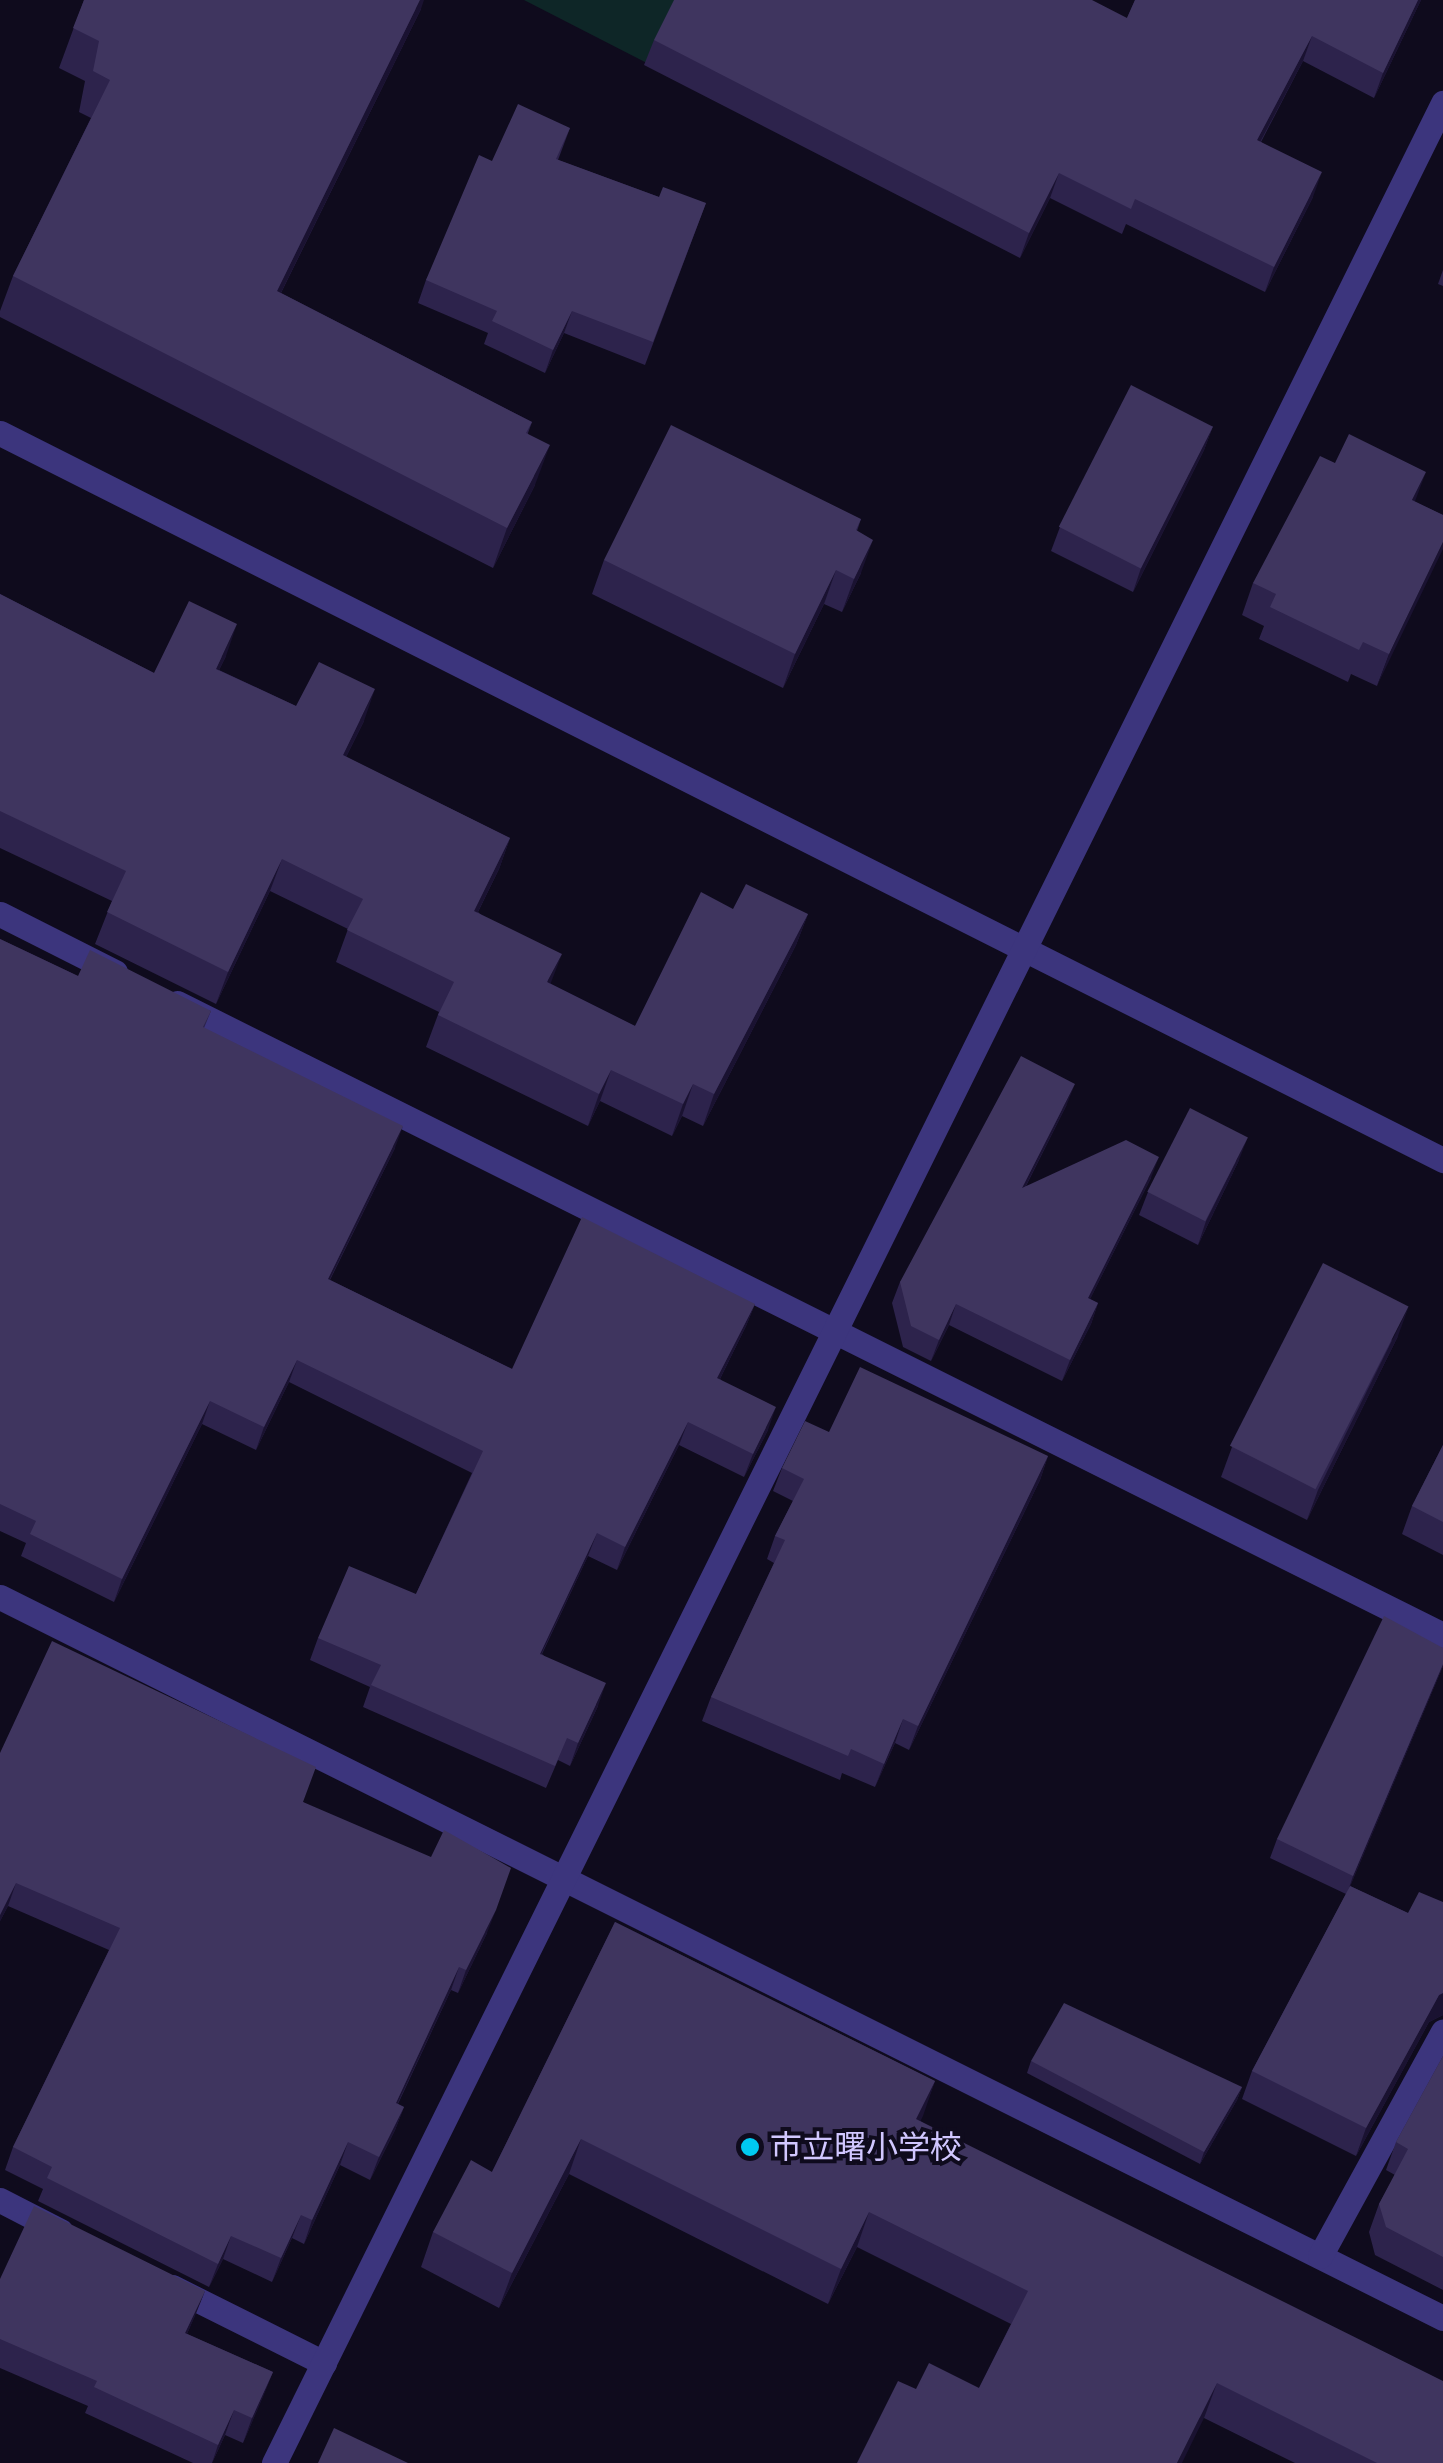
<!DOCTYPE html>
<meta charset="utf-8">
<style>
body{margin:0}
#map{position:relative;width:1443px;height:2463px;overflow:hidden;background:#0f0b1d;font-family:Roboto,"Noto Sans JP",sans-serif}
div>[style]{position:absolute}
.green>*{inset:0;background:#0e2627}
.minor>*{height:25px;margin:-12.5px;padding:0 12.5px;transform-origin:12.5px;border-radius:12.5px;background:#3c357d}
.wall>*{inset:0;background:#2d234c}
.shaded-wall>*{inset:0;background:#1a1231}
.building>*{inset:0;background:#3f355f;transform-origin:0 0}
.dots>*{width:28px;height:28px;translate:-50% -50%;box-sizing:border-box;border:5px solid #0f0b1d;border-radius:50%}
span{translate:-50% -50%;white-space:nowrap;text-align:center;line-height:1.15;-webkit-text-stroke:8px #0f0b1d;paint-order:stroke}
.poi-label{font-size:32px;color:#d1c7ff}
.left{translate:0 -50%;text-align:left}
</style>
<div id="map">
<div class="green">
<div style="clip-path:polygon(524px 0,721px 0,680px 80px)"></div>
</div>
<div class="minor">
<div style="left:0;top:433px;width:1616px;rotate:26.74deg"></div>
<div style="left:0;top:914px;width:129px;rotate:26.8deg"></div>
<div style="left:177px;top:1003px;width:1415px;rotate:26.53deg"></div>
<div style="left:0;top:1597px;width:1613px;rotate:26.55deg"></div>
<div style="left:0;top:2200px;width:68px;rotate:27.3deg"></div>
<div style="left:1320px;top:2256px;width:256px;rotate:-61.3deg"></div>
<div style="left:172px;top:2287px;width:170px;rotate:26.6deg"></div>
<div style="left:274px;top:2463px;width:2634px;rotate:-63.65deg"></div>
</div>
<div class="wall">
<div style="clip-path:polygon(84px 0,421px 9px,281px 293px,532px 422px,528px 433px,535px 485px,493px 568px,0 317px,0 311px,13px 276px,91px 118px,79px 112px,85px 81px,59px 68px)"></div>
<div style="clip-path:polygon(1135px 0,1421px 0,1374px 98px,1303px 61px,1261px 142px,1313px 197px,1265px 292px,1126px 224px,1122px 234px,1050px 198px,1020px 258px,644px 65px,654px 40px,1127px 18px)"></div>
<div style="clip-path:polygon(570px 128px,558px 160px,659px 197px,706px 203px,645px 365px,564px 333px,545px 373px,484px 344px,488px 333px,418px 303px,426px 280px,492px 161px)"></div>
<div style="clip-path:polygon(1443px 270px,1443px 286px,1438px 284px)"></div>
<div style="clip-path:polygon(1213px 426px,1204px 450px,1133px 592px,1051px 551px,1060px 527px)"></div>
<div style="clip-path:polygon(1415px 502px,1443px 515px,1377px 686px,1351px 674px,1348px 682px,1259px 639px,1264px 626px,1242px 615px,1253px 583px)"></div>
<div style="clip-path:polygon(861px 519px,857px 531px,861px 573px,842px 612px,824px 604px,783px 688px,592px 594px,604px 560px)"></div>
<div style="clip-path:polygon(0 594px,154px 673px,226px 656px,219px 670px,296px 706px,364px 721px,346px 757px,510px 838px,499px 869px,478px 912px,551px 984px,635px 1026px,733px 909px,808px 914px,796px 945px,703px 1126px,682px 1116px,672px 1136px,600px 1101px,588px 1126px,426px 1047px,439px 1012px,336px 962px,348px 929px,270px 891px,216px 1004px,95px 944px,112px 901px,0 848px)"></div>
<div style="clip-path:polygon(0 939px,78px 976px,211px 1011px,204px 1028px,395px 1148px,330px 1280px,512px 1369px,755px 1304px,746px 1326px,720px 1379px,768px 1430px,744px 1477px,679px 1445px,617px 1570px,588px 1556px,542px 1654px,598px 1706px,570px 1766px,558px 1760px,546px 1788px,363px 1707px,370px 1687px,310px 1660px,318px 1638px,416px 1594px,472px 1473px,289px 1382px,256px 1450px,202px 1424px,114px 1602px,21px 1556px,26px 1543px,0 1531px)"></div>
<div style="clip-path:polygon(1067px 1104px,1026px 1186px,1151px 1178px,1090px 1299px,1098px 1303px,1091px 1324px,1062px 1381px,949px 1325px,931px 1361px,903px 1347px,892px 1303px,900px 1282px)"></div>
<div style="clip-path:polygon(1239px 1160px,1198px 1245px,1139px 1215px,1148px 1192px)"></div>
<div style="clip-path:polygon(1398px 1336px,1307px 1520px,1221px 1477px,1232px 1447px)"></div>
<div style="clip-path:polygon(829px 1432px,1048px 1456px,1040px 1480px,909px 1750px,895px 1743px,875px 1787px,842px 1773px,840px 1780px,702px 1721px,711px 1697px,774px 1563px,767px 1559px,775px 1536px,793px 1501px,773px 1491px,782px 1468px)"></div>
<div style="clip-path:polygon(1443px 1445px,1443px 1555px,1402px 1534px,1412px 1506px)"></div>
<div style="clip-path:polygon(1443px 1648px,1443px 1666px,1350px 1886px,1408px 1913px,1443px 1902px,1443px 2015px,1429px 2022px,1356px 2156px,1242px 2099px,1252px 2071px,1346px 1894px,1270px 1858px,1277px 1839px)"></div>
<div style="clip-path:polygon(0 1753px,303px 1802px,487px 1933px,458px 1993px,451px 1990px,398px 2104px,404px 2107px,395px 2130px,370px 2180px,340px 2165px,304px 2244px,292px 2238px,272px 2282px,223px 2259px,209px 2287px,38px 2201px,43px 2189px,5px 2170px,13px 2147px,109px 1950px,8px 1906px,0 1921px)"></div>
<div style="clip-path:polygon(615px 1922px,935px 2081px,920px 2121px,1443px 2463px,1295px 2463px,1204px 2418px,916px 2389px,979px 2388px,1011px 2324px,857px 2247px,828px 2304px,569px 2174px,499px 2308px,421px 2267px,433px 2232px,492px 2172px)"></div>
<div style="clip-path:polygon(1443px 2056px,1443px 2290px,1375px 2255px,1369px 2232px,1379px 2204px,1395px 2175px,1386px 2170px,1396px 2142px)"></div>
<div style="clip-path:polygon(1031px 2061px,1242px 2087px,1237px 2100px,1200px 2164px,1027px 2073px)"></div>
<div style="clip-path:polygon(0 2279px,205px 2291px,187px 2334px,273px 2372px,243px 2443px,225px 2435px,212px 2463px,193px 2463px,85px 2413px,88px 2406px,0 2368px)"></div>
</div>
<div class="shaded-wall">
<div style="clip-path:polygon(420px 0,424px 0,421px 9px,262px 331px,277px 291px)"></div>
<div style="clip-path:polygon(1418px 0,1421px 0,1374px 98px,1383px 73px)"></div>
<div style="clip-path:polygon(1312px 36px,1303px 61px,1248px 165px,1257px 140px)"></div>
<div style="clip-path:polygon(1322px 172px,1313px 197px,1265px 292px,1274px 267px)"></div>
<div style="clip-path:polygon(1059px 173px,1050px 198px,1020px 258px,1029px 233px)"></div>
<div style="clip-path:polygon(572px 311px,564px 333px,545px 373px,553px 350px)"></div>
<div style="clip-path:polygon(1213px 426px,1204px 450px,1133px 592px,1141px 568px)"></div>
<div style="clip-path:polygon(550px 445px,535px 485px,493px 568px,507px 528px)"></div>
<div style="clip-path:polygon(1426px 472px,1414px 504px,1412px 500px)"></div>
<div style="clip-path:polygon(873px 540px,861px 573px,842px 612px,854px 579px)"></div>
<div style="clip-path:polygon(1443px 542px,1443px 549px,1377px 686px,1389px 654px)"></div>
<div style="clip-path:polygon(836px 570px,824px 604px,783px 688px,795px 654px)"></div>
<div style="clip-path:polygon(237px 624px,226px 656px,204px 700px,216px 669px)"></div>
<div style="clip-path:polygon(375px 689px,364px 721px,331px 787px,343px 755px)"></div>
<div style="clip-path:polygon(510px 838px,499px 869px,463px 942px,474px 911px)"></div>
<div style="clip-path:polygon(282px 859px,270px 891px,216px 1004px,228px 972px)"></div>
<div style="clip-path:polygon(808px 914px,796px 945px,703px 1126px,714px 1094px)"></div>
<div style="clip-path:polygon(562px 954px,550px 985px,547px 982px)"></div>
<div style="clip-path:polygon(611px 1070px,600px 1101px,588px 1126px,599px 1094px)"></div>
<div style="clip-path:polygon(693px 1084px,682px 1116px,672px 1136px,683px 1104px)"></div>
<div style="clip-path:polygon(1075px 1084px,1067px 1104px,1014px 1209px,1022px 1188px)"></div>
<div style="clip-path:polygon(403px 1126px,395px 1148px,319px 1301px,328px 1279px)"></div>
<div style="clip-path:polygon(1248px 1137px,1239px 1160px,1198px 1245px,1206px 1221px)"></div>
<div style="clip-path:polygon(1159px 1157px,1151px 1178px,1080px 1319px,1088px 1298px)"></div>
<div style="clip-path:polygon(1098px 1303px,1091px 1324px,1062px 1381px,1070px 1360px)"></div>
<div style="clip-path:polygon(755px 1304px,746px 1326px,709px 1401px,717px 1378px)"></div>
<div style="clip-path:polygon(956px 1304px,949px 1325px,931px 1361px,939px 1340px)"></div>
<div style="clip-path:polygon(1409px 1306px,1398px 1336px,1307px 1520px,1318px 1490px)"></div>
<div style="clip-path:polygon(297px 1360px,289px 1382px,256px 1450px,264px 1427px)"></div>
<div style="clip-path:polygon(210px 1401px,202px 1424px,114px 1602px,122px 1579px)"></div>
<div style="clip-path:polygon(776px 1407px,768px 1430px,744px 1477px,753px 1454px)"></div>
<div style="clip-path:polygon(688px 1422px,679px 1445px,617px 1570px,625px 1547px)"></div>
<div style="clip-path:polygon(1048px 1456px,1040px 1480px,909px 1750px,918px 1726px)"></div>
<div style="clip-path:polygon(597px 1533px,588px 1556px,531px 1676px,540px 1654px)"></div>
<div style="clip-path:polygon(1443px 1664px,1443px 1666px,1347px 1894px,1353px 1876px)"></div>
<div style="clip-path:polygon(606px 1683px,598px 1706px,570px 1766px,578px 1743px)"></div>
<div style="clip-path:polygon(903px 1719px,895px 1743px,875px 1787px,884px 1764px)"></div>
<div style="clip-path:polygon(16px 1883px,8px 1906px,0 1921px,0 1915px)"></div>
<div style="clip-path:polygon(496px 1910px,487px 1933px,458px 1993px,466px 1970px)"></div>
<div style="clip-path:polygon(459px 1967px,451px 1990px,387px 2126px,396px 2103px)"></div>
<div style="clip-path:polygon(1443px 1993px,1443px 2015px,1429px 2022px,1356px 2156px,1366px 2128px,1439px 1995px)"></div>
<div style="clip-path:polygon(935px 2081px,923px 2116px,904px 2154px,916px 2119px)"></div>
<div style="clip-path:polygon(1242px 2087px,1237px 2100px,1200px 2164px,1204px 2152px)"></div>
<div style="clip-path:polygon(404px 2107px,395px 2130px,370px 2180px,379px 2157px)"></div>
<div style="clip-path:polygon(581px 2139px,569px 2174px,499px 2308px,512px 2273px)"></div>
<div style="clip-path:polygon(348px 2142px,340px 2165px,304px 2244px,312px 2220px)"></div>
<div style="clip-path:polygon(869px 2212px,857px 2247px,828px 2304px,841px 2269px)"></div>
<div style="clip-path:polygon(301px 2215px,292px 2238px,272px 2282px,281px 2258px)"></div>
<div style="clip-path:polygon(231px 2236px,223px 2259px,209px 2287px,218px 2264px)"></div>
<div style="clip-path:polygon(205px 2291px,195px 2316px,176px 2358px,185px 2333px)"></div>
<div style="clip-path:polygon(273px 2372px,263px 2397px,243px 2443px,252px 2418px)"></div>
<div style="clip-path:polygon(1217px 2383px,1204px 2418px,1182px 2463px,1177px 2463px)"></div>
<div style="clip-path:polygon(234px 2410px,225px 2435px,212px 2463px,218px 2445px)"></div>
</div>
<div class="building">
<div style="clip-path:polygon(84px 0,420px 0,277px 291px,532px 422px,526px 433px,550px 445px,507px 528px,13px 276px,110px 80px,93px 71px,99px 41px,73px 28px)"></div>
<div style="clip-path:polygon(674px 0,1092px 0,1127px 18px,1135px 0,1418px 0,1383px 73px,1312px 36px,1257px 140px,1322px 172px,1274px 267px,1135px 199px,1131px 209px,1059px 173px,1029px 233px,654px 40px)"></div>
<div style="clip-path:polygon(518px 104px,570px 128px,556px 159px,659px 197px,663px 187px,706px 203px,653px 342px,572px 311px,553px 350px,492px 321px,497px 311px,426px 280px,479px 155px,492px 161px)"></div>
<div style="left:1131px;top:385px;width:92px;height:159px;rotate:27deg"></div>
<div style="clip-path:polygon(671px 425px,861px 519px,856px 530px,873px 540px,854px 579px,836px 570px,795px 654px,604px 560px)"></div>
<div style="clip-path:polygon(1349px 434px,1426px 472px,1412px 500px,1443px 515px,1443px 542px,1389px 654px,1363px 642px,1359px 650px,1270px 607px,1276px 594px,1253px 583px,1320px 456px,1335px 463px)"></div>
<div style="clip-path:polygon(0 594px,154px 673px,189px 601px,237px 624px,216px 669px,296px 706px,319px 662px,375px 689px,343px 755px,510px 838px,474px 911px,562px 954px,547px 982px,635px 1026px,701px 892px,733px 909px,746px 884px,808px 914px,714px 1094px,693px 1084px,683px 1104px,611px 1070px,599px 1094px,438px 1015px,454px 982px,347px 930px,363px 899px,282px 859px,228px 972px,107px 912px,126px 871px,0 811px)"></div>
<div style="clip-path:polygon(0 939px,78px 976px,90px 950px,211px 1011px,203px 1027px,403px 1126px,328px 1279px,512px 1369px,582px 1217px,755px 1304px,717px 1378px,776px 1407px,753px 1454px,688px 1422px,625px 1547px,597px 1533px,540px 1654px,606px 1683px,578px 1743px,567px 1738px,555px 1766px,371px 1685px,381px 1665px,318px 1638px,349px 1566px,416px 1594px,483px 1451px,297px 1360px,264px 1427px,210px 1401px,122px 1579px,30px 1534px,36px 1521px,0 1504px)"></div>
<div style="clip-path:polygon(1021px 1056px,1075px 1084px,1022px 1188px,1126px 1140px,1159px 1157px,1088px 1298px,1098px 1303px,1070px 1360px,956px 1304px,939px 1340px,911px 1326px,900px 1282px)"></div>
<div style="left:1190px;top:1108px;width:65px;height:94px;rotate:27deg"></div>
<div style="left:1323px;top:1263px;width:96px;height:205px;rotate:27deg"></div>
<div style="clip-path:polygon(860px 1367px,1048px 1456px,918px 1726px,903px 1719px,884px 1764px,851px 1749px,848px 1756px,711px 1697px,785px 1540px,775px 1536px,804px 1479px,782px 1468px,805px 1421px,829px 1432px)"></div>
<div style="clip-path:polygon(1443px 1445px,1443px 1522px,1412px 1506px)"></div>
<div style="clip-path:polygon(1384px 1616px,1443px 1648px,1443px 1664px,1353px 1876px,1277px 1839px)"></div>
<div style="clip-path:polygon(52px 1641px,316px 1767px,303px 1802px,431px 1857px,444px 1830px,511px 1868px,496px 1910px,466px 1970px,459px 1967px,396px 2103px,404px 2107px,379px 2157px,348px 2142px,312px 2220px,301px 2215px,281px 2258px,231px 2236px,218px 2264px,47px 2178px,52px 2167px,13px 2147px,120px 1928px,16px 1883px,0 1915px,0 1753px)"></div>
<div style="clip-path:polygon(1350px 1886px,1408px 1913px,1419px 1892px,1443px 1902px,1443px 1993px,1439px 1995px,1366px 2128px,1252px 2071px)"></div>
<div style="clip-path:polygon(615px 1922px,935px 2081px,916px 2119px,1443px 2381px,1443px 2463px,1377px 2463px,1217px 2383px,1177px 2463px,857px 2463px,898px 2381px,916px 2389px,929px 2363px,979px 2388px,1028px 2291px,869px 2212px,841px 2269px,581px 2139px,512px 2273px,433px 2232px,471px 2160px,492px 2172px)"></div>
<div style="clip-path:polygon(1064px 2003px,1242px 2087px,1204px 2152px,1031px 2061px)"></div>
<div style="clip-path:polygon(1443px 2056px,1443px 2257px,1386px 2227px,1379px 2204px,1408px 2149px,1396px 2142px)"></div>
<div style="clip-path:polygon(34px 2206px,205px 2291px,185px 2333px,273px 2372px,252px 2418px,234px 2410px,218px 2445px,94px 2387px,97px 2381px,0 2339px,0 2279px)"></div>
<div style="clip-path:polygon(334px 2428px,408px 2463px,318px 2463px)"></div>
</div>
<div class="dots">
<div style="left:750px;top:2147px;background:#00caf2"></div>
</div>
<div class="poi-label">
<span class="left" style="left:770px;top:2147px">市立曙小学校</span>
</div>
</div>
